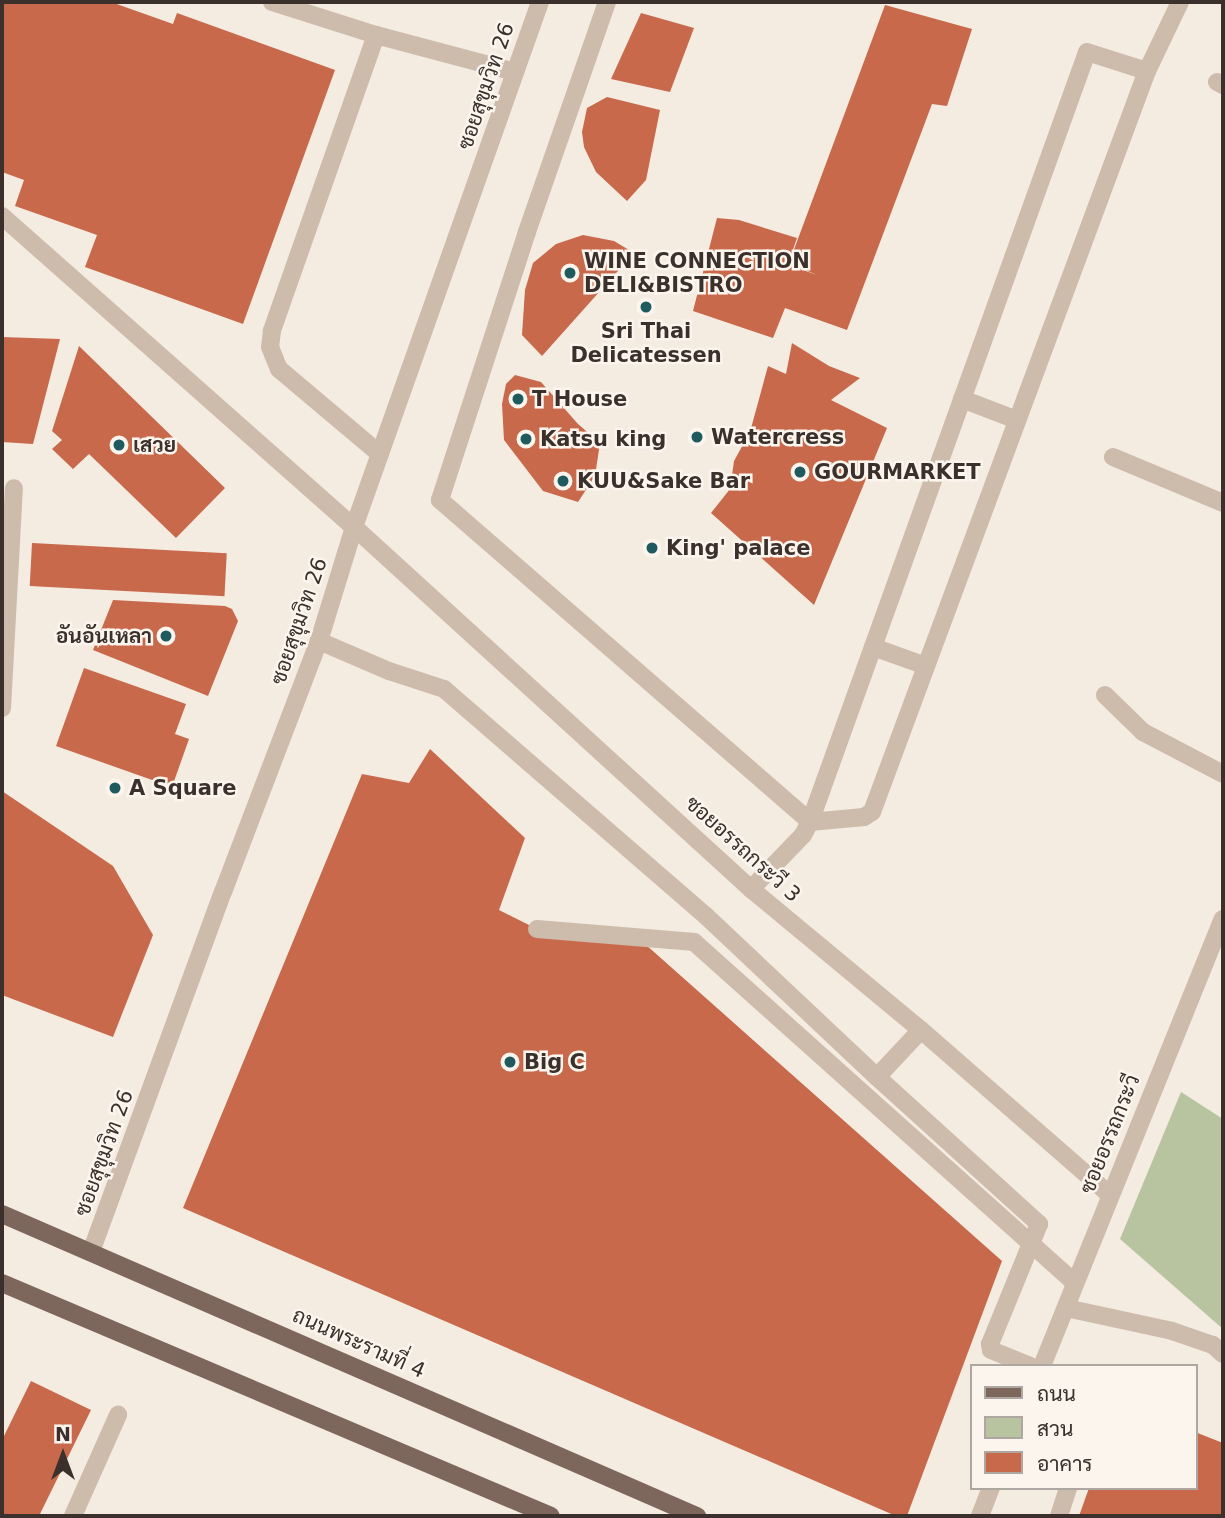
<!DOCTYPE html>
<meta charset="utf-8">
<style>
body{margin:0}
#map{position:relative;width:1225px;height:1518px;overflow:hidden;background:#f4ebe1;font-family:"DejaVu Sans",Sarabun,sans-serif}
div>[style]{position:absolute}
.green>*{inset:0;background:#b8c4a0}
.building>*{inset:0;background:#c8694b;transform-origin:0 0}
.minor>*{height:18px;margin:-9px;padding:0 9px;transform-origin:9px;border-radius:9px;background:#cdbbac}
.major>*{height:18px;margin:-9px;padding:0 9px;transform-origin:9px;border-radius:9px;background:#7d675c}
.dots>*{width:19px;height:19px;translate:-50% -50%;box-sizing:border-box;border:4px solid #fbf5ee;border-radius:50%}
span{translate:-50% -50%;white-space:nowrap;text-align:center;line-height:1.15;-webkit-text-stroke:5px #fbf5ee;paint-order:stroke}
.street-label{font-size:21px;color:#3b302b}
.poi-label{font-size:21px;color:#3b302b;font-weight:700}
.left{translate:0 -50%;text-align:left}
.right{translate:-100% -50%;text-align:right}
.frame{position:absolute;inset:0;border:4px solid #3b302b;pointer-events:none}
.legend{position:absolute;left:970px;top:1364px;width:228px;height:126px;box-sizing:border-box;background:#fbf5ee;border:2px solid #aea6a0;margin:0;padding:9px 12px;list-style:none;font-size:21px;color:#3b302b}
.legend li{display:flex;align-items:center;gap:14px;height:35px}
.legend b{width:35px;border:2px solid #aea6a0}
.north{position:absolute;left:28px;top:1420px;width:70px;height:70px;-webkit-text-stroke:5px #fbf5ee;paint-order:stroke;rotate:0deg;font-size:19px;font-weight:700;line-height:28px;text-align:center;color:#3b302b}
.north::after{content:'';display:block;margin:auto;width:24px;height:32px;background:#3b302b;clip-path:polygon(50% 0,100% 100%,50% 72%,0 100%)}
</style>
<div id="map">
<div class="green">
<div style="clip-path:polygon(1181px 1092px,1223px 1119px,1223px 1329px,1120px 1239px)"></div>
</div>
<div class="building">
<div style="clip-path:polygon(2px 2px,111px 2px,173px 24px,177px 13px,335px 70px,243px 324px,85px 267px,97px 235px,15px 206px,24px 180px,2px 172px)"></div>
<div style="clip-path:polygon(885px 5px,972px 29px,947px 106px,932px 104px,847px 330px,785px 308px,773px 338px,693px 311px,717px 218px,739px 220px,797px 238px,786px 270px,789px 265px,817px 275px,789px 263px)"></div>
<div style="clip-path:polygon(641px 13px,694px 28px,670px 92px,611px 79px)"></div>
<div style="clip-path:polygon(607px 97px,660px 110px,646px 180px,627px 201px,596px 172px,584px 147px,582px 132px,587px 108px)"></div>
<div style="clip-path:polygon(583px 235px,614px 241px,634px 253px,542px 356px,522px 335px,525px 290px,533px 263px,556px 244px)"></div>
<div style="clip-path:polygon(2px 337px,60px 339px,33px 444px,2px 442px)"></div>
<div style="clip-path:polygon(792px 343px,829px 366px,860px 378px,831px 400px,887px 428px,814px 605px,711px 513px,730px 489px,734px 461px,750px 432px,768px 366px,786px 374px)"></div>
<div style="clip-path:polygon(79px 346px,225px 488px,176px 538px,89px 454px,73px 469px,52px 449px,62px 440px,52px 431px)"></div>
<div style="clip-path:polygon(515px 375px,541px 382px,578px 424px,600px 443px,595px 476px,578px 502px,543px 491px,504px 440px,502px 404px,506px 384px)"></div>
<div style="left:32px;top:543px;width:195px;height:43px;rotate:3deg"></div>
<div style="clip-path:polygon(113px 600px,225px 606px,232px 609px,238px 621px,208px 696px,93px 650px)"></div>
<div style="clip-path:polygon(84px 668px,186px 704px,175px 734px,189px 739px,172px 787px,56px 746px)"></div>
<div style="clip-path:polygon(430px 749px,525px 838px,499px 910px,551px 936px,645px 944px,1002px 1261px,907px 1516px,896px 1516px,183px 1208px,362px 774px,409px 783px)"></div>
<div style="clip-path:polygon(2px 791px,113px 866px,153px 935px,113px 1037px,2px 995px)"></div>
<div style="clip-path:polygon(31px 1381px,91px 1410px,39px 1516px,2px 1516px,2px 1440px)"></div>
<div style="clip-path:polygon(1195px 1432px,1223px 1443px,1223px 1516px,1079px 1516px,1089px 1488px,1195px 1488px)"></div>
</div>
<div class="minor">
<div style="left:272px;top:2px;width:109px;rotate:17.6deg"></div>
<div style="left:376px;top:35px;width:144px;rotate:14.9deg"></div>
<div style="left:607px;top:2px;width:244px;rotate:109.2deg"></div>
<div style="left:527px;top:232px;width:282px;rotate:108deg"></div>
<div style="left:440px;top:500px;width:490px;rotate:41deg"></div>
<div style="left:810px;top:822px;width:54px;rotate:-5.3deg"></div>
<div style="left:864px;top:817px;width:9px;rotate:-32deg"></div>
<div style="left:872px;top:812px;width:790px;rotate:-69.64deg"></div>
<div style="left:376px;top:35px;width:314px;rotate:109.4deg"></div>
<div style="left:272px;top:331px;width:16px;rotate:97deg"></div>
<div style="left:270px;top:347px;width:24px;rotate:68deg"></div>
<div style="left:279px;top:369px;width:132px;rotate:40.1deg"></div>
<div style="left:1217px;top:82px;width:7px;rotate:27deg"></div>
<div style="left:2px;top:216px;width:470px;rotate:41.5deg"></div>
<div style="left:354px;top:527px;width:537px;rotate:42.36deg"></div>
<div style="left:751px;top:889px;width:221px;rotate:39.7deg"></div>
<div style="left:921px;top:1030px;width:251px;rotate:41.1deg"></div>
<div style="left:962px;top:399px;width:59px;rotate:20.9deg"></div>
<div style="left:1113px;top:457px;width:119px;rotate:22.7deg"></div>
<div style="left:319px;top:641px;width:76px;rotate:23.2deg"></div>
<div style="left:389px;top:671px;width:58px;rotate:18.1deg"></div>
<div style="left:444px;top:689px;width:347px;rotate:40.9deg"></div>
<div style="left:706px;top:916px;width:235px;rotate:43.3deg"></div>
<div style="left:877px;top:1077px;width:64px;rotate:-46.9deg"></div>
<div style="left:873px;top:647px;width:56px;rotate:19.7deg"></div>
<div style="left:1105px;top:695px;width:53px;rotate:44.2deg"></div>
<div style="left:1143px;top:732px;width:90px;rotate:27.7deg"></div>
<div style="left:2px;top:708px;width:220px;rotate:-86.9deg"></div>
<div style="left:751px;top:889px;width:75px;rotate:-46.1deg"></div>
<div style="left:803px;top:835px;width:15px;rotate:-62deg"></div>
<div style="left:810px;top:822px;width:818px;rotate:-70.21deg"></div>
<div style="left:1087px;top:52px;width:63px;rotate:17.6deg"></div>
<div style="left:1147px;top:71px;width:76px;rotate:-64.4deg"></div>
<div style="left:537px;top:929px;width:158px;rotate:4.7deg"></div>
<div style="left:694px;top:942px;width:511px;rotate:41.83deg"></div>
<div style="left:877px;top:1077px;width:219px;rotate:42.2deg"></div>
<div style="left:1039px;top:1224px;width:130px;rotate:112.2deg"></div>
<div style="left:990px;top:1344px;width:6px;rotate:81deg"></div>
<div style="left:991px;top:1350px;width:42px;rotate:22.3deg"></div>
<div style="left:91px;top:1252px;width:383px;rotate:-69.9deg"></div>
<div style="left:223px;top:892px;width:269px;rotate:-69.1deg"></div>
<div style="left:319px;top:641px;width:119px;rotate:-72.9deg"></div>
<div style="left:354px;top:527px;width:557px;rotate:-70.49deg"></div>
<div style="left:1066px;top:1308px;width:108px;rotate:12.2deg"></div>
<div style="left:1172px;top:1331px;width:43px;rotate:18.9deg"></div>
<div style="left:1213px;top:1345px;width:13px;rotate:42deg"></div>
<div style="left:1042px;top:1366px;width:482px;rotate:-68deg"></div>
<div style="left:73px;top:1516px;width:111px;rotate:-66deg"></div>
<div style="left:980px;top:1516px;width:30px;rotate:-69deg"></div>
<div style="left:1059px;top:1516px;width:29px;rotate:-72deg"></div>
</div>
<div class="major">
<div style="left:2px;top:1214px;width:758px;rotate:23.49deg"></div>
<div style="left:2px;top:1283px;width:596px;rotate:23deg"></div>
</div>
<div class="dots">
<div style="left:570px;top:273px;background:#1f5a5e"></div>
<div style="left:646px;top:307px;background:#1f5a5e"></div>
<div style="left:518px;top:399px;background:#1f5a5e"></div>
<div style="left:697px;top:437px;background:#1f5a5e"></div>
<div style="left:526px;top:439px;background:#1f5a5e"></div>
<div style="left:119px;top:445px;background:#1f5a5e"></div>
<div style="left:800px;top:472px;background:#1f5a5e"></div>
<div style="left:563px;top:481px;background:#1f5a5e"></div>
<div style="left:652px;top:548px;background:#1f5a5e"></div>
<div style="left:166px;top:636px;background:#1f5a5e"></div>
<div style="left:115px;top:788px;background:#1f5a5e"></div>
<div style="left:510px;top:1062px;background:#1f5a5e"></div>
</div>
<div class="street-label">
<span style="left:486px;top:86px;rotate:-71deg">ซอยสุขุมวิท 26</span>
<span style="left:299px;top:621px;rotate:-71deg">ซอยสุขุมวิท 26</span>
<span style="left:743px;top:849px;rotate:42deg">ซอยอรรถกระวี 3</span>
<span style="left:1110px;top:1134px;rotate:-68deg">ซอยอรรถกระวี</span>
<span style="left:104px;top:1153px;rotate:-70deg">ซอยสุขุมวิท 26</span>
<span style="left:359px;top:1343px;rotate:24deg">ถนนพระรามที่ 4</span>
</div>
<div class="poi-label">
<span class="left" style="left:584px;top:273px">WINE CONNECTION<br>DELI&amp;BISTRO</span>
<span style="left:646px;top:343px">Sri Thai<br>Delicatessen</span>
<span class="left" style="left:532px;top:399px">T House</span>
<span class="left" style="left:711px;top:437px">Watercress</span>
<span class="left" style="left:540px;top:439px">Katsu king</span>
<span class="left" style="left:133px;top:445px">เสวย</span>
<span class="left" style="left:814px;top:472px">GOURMARKET</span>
<span class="left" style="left:577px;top:481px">KUU&amp;Sake Bar</span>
<span class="left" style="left:666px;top:548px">King' palace</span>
<span class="right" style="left:152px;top:636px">อันอันเหลา</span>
<span class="left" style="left:129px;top:788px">A Square</span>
<span class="left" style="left:524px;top:1062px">Big C</span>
</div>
<div class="frame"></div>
<ul class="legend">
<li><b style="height:9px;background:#7d675c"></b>ถนน</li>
<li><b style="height:19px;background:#b8c4a0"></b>สวน</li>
<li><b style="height:19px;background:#c8694b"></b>อาคาร</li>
</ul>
<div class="north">N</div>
</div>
